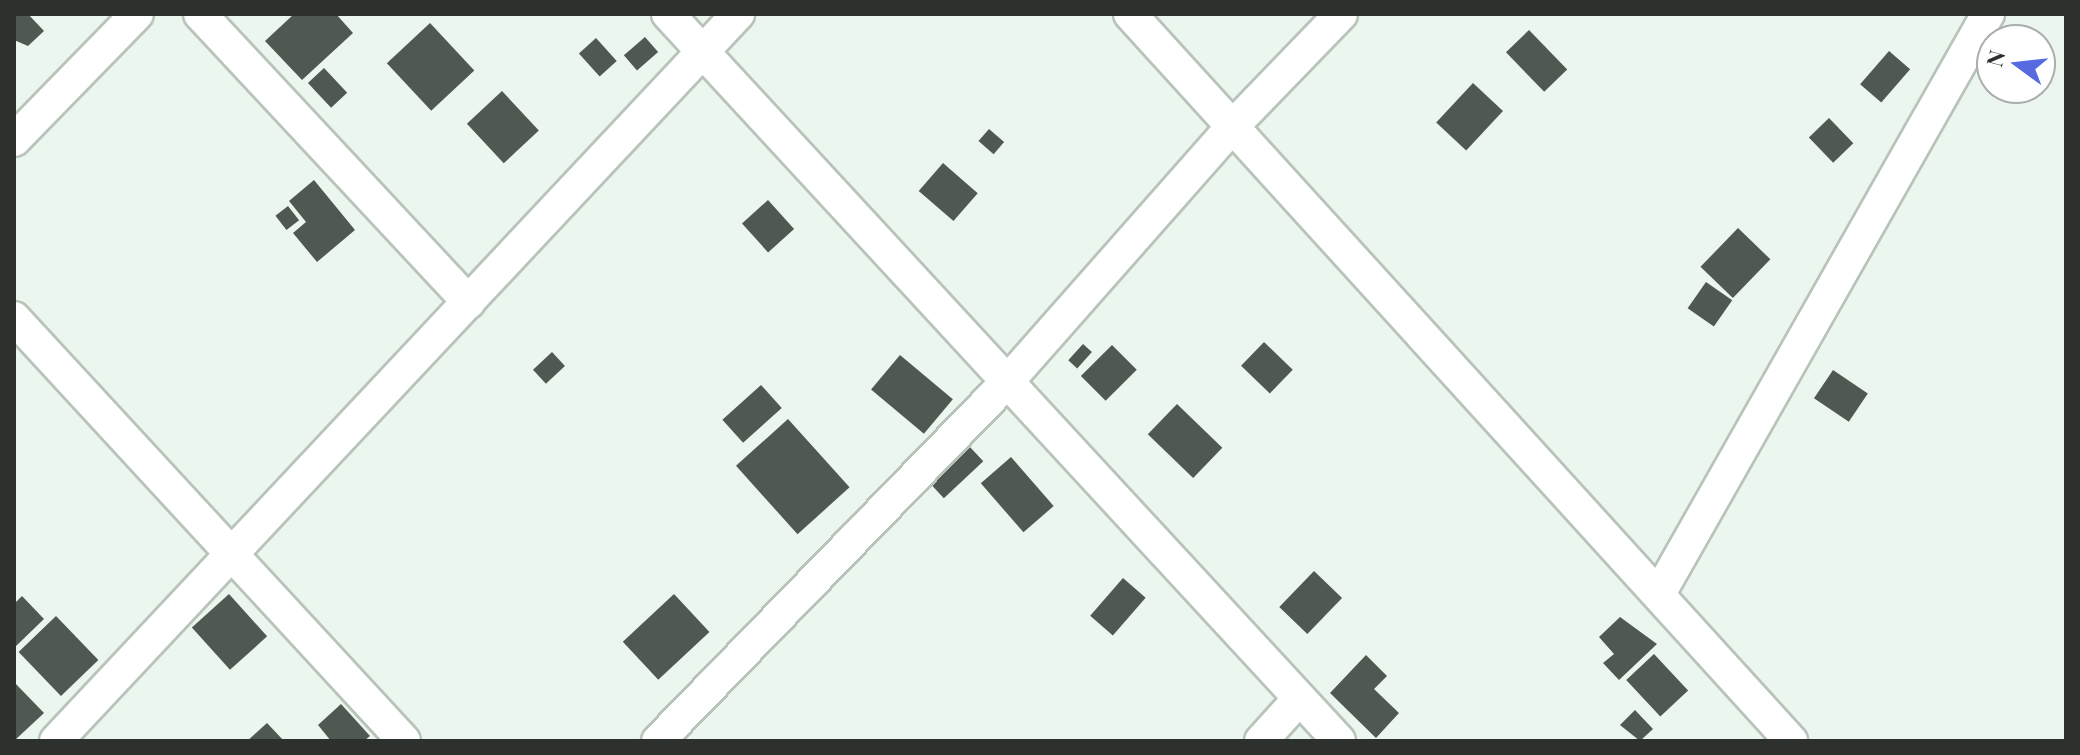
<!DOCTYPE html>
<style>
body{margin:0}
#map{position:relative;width:2080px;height:755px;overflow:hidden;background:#ebf7ee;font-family:"Playfair Display",serif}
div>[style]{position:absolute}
.building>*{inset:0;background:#4f5951;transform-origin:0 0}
.roads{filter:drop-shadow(2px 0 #b8c3ba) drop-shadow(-2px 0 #b8c3ba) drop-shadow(0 2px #b8c3ba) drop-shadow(0 -2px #b8c3ba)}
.minor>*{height:32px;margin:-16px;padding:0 16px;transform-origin:16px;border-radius:16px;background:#fff}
span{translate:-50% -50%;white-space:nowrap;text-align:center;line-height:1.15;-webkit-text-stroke:8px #fff;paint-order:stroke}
.frame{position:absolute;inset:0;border:16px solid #2d312e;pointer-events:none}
.north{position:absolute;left:1976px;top:24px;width:80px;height:80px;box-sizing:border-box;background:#fff;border:2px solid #abadab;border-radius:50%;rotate:285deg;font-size:22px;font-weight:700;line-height:32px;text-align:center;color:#2d312e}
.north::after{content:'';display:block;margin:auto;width:28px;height:36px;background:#566be1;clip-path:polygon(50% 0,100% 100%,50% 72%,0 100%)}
</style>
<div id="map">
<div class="building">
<div style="clip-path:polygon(14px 14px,28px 14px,44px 31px,28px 46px,14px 40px)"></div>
<div style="clip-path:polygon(294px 14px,336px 14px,353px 33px,302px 80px,265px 41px)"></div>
<div style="left:430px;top:23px;width:65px;height:59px;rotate:47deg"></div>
<div style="left:1529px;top:30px;width:55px;height:32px;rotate:46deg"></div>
<div style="left:645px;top:37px;width:20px;height:28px;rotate:49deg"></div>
<div style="left:596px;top:38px;width:31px;height:23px;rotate:48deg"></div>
<div style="left:1889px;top:51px;width:28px;height:44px;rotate:41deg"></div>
<div style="left:324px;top:68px;width:34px;height:22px;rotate:47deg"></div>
<div style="left:1473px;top:83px;width:41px;height:54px;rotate:43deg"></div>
<div style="left:502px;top:91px;width:54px;height:48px;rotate:47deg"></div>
<div style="left:1829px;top:118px;width:35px;height:28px;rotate:46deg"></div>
<div style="left:989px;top:129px;width:20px;height:16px;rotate:41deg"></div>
<div style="left:943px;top:163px;width:46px;height:37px;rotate:41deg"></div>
<div style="clip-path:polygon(314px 180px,355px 230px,317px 262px,293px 233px,306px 222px,289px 201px)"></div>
<div style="left:768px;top:200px;width:39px;height:35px;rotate:48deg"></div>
<div style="left:288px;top:206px;width:18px;height:16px;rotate:52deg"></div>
<div style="left:1738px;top:228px;width:45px;height:54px;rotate:44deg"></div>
<div style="left:1706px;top:282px;width:32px;height:32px;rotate:35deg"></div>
<div style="left:1264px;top:342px;width:40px;height:33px;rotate:44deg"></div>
<div style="left:1083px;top:344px;width:12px;height:22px;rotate:42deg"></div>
<div style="left:1112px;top:345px;width:35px;height:44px;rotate:45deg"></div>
<div style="left:552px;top:352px;width:19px;height:26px;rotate:47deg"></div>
<div style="left:900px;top:355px;width:69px;height:45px;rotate:40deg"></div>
<div style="left:1833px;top:370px;width:42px;height:34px;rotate:34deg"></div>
<div style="left:761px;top:385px;width:31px;height:52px;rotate:48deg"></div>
<div style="left:1177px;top:404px;width:63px;height:42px;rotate:44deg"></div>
<div style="left:788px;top:419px;width:92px;height:70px;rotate:48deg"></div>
<div style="left:969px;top:446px;width:21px;height:54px;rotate:47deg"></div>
<div style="left:1011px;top:457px;width:65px;height:40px;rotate:49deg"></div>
<div style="left:1314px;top:571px;width:39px;height:50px;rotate:44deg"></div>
<div style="left:1123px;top:578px;width:30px;height:50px;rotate:41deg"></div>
<div style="left:229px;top:594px;width:57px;height:50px;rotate:48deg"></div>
<div style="left:674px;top:594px;width:52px;height:70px;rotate:47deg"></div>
<div style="clip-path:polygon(22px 596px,44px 619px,14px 648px,14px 604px)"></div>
<div style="left:56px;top:616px;width:61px;height:52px;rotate:46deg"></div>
<div style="clip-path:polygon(1620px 617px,1657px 644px,1619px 680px,1603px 663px,1614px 654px,1599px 637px)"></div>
<div style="left:1654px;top:654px;width:50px;height:38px;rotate:47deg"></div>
<div style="clip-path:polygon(1366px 655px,1387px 676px,1374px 689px,1399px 713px,1376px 738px,1330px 693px)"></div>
<div style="clip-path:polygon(14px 682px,44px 713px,14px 741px)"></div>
<div style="clip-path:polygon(341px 704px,370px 736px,364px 741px,331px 741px,318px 725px)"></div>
<div style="clip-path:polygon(1635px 710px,1653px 729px,1640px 741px,1620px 725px)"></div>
<div style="clip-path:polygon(267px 723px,284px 741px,247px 741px)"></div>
</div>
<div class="roads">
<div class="minor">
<div style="left:200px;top:14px;width:394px;rotate:47deg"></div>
<div style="left:668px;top:14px;width:989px;rotate:47.29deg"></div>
<div style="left:1130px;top:14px;width:983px;rotate:47.72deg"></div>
<div style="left:14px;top:140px;width:176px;rotate:-45.7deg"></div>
<div style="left:14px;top:318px;width:575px;rotate:47.32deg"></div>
<div style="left:1660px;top:592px;width:665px;rotate:-60.43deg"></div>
<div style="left:56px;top:741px;width:997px;rotate:-46.83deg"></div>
<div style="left:658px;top:741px;width:502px;rotate:-45.81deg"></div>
<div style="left:1008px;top:381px;width:339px;rotate:-48.6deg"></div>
<div style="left:1232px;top:127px;width:157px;rotate:-46deg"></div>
<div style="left:1261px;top:741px;width:57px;rotate:-47.9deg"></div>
</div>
</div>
<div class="frame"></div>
<div class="north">N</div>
</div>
